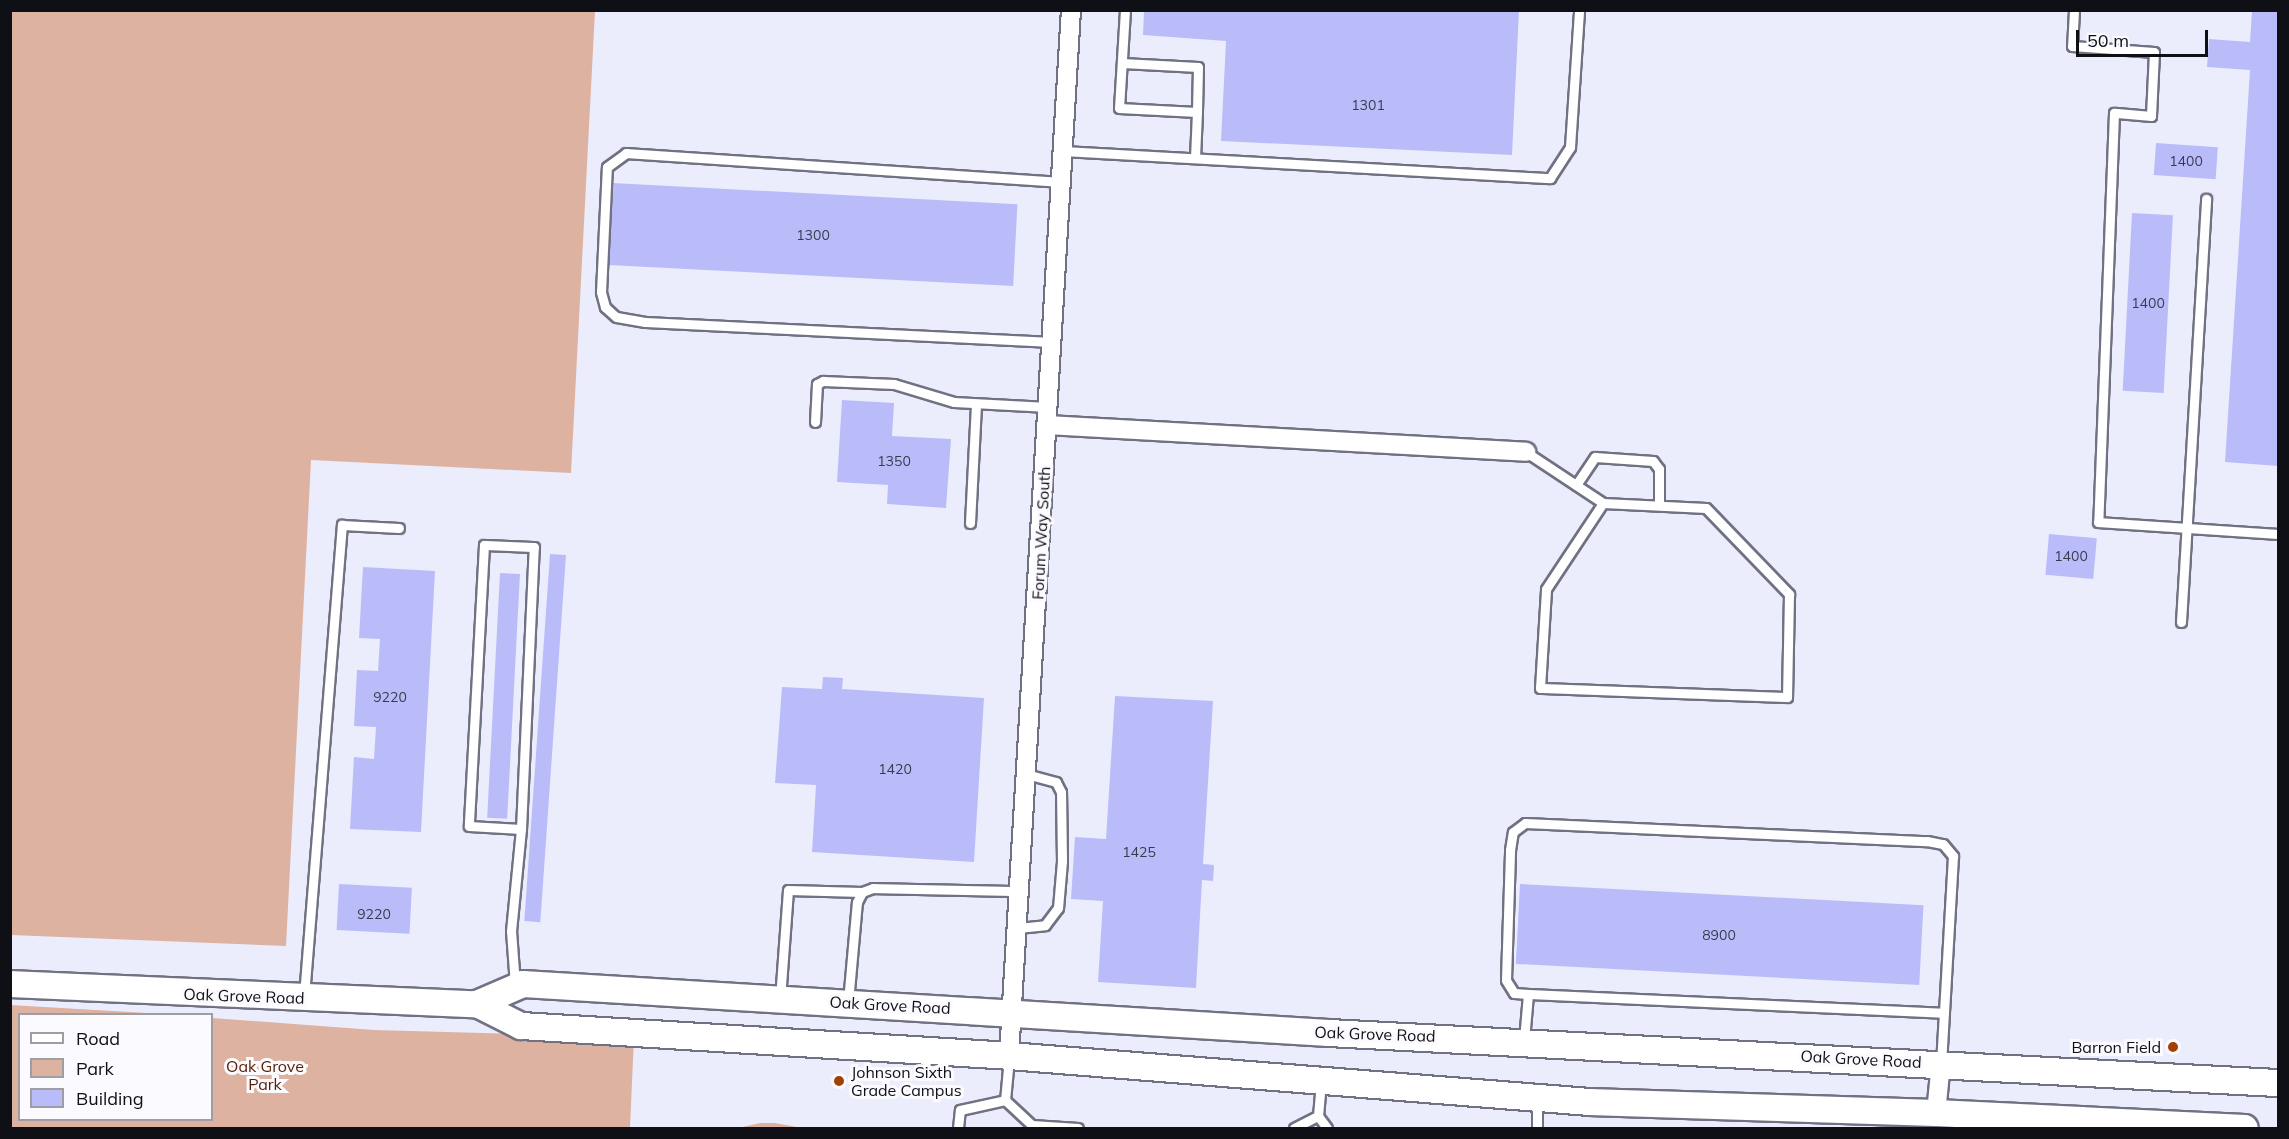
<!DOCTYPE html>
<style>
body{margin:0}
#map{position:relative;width:2289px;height:1139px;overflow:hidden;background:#ebedfd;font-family:Mulish,sans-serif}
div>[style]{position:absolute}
.green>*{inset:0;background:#deb2a0}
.building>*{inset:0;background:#babcf9;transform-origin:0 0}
.roads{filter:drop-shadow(2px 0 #707182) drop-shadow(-2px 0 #707182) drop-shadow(0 2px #707182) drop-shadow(0 -2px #707182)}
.lane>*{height:9px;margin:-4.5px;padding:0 4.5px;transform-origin:4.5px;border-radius:4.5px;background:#fff}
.street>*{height:18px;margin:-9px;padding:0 9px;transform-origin:9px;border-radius:9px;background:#fff}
.secondary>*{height:26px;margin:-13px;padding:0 13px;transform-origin:13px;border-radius:13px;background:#fff}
.dots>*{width:16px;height:16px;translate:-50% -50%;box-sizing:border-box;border:3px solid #fbfbff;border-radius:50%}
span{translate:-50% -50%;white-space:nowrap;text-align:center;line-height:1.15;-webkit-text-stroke:6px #fbfbff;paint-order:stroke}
.number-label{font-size:14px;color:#3a3a4f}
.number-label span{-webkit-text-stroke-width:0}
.street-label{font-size:16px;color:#0f0f16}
.poi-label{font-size:16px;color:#0f0f16}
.right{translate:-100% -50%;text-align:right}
.left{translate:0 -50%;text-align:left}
.park-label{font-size:16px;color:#561e01}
.frame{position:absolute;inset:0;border:12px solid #0f0f16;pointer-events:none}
.legend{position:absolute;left:18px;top:1013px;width:195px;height:108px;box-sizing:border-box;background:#fbfbff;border:2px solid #9d9da2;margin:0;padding:8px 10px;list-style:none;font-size:18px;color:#0f0f16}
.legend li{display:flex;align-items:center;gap:12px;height:30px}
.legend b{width:30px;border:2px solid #9d9da2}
.scale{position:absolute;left:2076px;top:30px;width:132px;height:27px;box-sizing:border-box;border:3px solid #0f0f16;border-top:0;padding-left:8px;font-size:18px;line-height:21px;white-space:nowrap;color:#0f0f16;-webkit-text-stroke:4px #fbfbff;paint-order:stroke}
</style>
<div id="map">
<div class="green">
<div style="clip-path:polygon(11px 10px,595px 11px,571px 473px,311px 460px,286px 946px,11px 935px)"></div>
<div style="clip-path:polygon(10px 1005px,164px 1014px,20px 1014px,20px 1120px,212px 1120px,212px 1018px,374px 1030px,634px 1037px,630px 1128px,11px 1128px)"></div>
<div style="clip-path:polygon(760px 1123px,775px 1123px,802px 1128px,738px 1128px)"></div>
</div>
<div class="building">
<div style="clip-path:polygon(1144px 10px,1519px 10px,1512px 155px,1221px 141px,1226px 41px,1143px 35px)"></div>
<div style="clip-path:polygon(2252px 10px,2278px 10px,2278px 466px,2225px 462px,2250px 70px,2207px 67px,2209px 39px,2250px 42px)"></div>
<div style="left:2156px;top:143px;width:62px;height:32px;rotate:4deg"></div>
<div style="left:613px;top:183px;width:405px;height:82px;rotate:3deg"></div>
<div style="left:2132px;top:213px;width:41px;height:178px;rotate:3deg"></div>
<div style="clip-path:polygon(842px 400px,894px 403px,892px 436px,951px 439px,946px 508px,887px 504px,888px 485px,837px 482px)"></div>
<div style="left:2049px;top:534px;width:48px;height:41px;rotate:5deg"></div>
<div style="left:550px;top:554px;width:16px;height:368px;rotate:4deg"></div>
<div style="clip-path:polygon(363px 567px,435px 571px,421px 832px,350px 829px,354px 757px,374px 759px,376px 727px,354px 726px,357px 670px,378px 671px,380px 639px,359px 638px)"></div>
<div style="left:500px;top:573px;width:20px;height:245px;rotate:3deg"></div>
<div style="clip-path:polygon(823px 677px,843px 678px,842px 689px,984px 698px,974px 862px,812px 852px,816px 785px,775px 783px,782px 687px,822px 689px)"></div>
<div style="clip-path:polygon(1115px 696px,1213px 701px,1203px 864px,1214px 865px,1213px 881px,1202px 880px,1196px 988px,1098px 982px,1103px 901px,1071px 899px,1075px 837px,1106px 839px)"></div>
<div style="left:339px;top:884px;width:73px;height:46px;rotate:3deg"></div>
<div style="left:1520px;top:884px;width:404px;height:80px;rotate:3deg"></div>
</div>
<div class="roads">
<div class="lane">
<div style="left:1125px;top:10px;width:98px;rotate:93.5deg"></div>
<div style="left:1119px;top:108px;width:78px;rotate:2.9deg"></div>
<div style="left:1197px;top:112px;width:46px;rotate:92.5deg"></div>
<div style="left:2074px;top:10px;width:36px;rotate:93deg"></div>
<div style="left:2072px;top:46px;width:82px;rotate:4.2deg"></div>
<div style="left:2154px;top:52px;width:64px;rotate:92.7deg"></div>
<div style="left:2151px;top:116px;width:37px;rotate:-175deg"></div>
<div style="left:2114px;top:113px;width:409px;rotate:92.2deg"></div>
<div style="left:2098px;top:522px;width:180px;rotate:3.8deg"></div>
<div style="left:1122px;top:63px;width:76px;rotate:3deg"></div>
<div style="left:1198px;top:67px;width:45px;rotate:91.3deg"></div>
<div style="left:1063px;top:151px;width:488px;rotate:3.2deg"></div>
<div style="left:1550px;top:178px;width:37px;rotate:-57deg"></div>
<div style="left:1570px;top:147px;width:137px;rotate:-86.2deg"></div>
<div style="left:1052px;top:342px;width:407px;rotate:-177.2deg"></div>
<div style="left:645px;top:322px;width:29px;rotate:-170deg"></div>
<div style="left:616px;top:317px;width:15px;rotate:-138deg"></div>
<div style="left:605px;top:307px;width:16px;rotate:-105deg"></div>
<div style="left:601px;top:292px;width:125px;rotate:-87.3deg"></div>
<div style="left:607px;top:167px;width:24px;rotate:-36deg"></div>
<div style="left:626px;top:153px;width:436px;rotate:3.8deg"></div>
<div style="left:815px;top:422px;width:38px;rotate:-87deg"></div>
<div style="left:817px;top:384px;width:7px;rotate:-27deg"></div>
<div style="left:823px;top:381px;width:71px;rotate:2.4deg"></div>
<div style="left:894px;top:384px;width:63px;rotate:16.7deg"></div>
<div style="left:954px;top:402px;width:94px;rotate:3deg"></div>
<div style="left:1526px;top:452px;width:92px;rotate:33.5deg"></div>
<div style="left:1603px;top:503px;width:103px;rotate:2.8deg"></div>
<div style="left:1706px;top:508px;width:120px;rotate:46deg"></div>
<div style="left:1789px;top:594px;width:103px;rotate:91.1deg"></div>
<div style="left:1787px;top:697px;width:247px;rotate:-177.9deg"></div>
<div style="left:1540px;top:688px;width:99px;rotate:-86.5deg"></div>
<div style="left:1546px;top:589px;width:103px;rotate:-56.5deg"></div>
<div style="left:1576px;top:485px;width:34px;rotate:-56deg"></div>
<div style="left:1595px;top:457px;width:58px;rotate:3.9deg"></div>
<div style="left:1653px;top:461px;width:10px;rotate:53deg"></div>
<div style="left:1659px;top:469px;width:36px;rotate:90deg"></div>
<div style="left:970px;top:523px;width:119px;rotate:-87.1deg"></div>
<div style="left:2181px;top:622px;width:424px;rotate:-86.6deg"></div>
<div style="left:1018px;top:928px;width:27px;rotate:-6deg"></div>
<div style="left:1045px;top:925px;width:21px;rotate:-53deg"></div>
<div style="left:1058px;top:908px;width:47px;rotate:-85.1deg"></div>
<div style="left:1062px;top:861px;width:69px;rotate:-90.8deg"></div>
<div style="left:1061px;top:792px;width:11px;rotate:-117deg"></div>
<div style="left:1056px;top:782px;width:30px;rotate:-165deg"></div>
<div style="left:515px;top:985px;width:54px;rotate:-94.2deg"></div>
<div style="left:511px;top:931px;width:102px;rotate:-84.4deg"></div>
<div style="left:521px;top:829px;width:282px;rotate:-87.4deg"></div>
<div style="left:534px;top:547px;width:50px;rotate:-177.7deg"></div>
<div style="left:484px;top:545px;width:281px;rotate:93.1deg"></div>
<div style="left:469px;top:826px;width:52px;rotate:3.3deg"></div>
<div style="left:1528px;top:994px;width:416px;rotate:2.6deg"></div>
<div style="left:304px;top:996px;width:473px;rotate:-85.4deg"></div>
<div style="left:342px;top:525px;width:57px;rotate:3deg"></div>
<div style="left:780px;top:999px;width:109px;rotate:-85.8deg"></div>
<div style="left:788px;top:890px;width:74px;rotate:1.5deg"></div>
<div style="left:848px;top:1002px;width:100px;rotate:-84.9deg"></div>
<div style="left:857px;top:902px;width:11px;rotate:-63deg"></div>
<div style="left:862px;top:892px;width:12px;rotate:-20deg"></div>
<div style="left:873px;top:888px;width:147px;rotate:1.2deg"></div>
<div style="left:1524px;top:1040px;width:46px;rotate:-85deg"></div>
<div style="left:1528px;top:994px;width:14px;rotate:-176deg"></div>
<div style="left:1514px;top:993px;width:15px;rotate:-122deg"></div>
<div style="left:1506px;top:980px;width:130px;rotate:-88.2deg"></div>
<div style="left:1510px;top:850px;width:18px;rotate:-81deg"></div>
<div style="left:1513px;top:832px;width:15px;rotate:-37deg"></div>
<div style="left:1525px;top:823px;width:402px;rotate:2.6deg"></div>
<div style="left:1927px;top:841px;width:16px;rotate:11deg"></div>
<div style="left:1943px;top:844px;width:16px;rotate:50deg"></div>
<div style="left:1953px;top:856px;width:207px;rotate:93.3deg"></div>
<div style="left:1009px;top:1058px;width:42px;rotate:95.4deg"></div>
<div style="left:1005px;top:1100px;width:37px;rotate:43deg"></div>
<div style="left:1032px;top:1125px;width:46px;rotate:3.7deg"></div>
<div style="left:1318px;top:1116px;width:15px;rotate:53deg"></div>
<div style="left:958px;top:1128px;width:18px;rotate:-84deg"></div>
<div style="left:960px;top:1110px;width:46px;rotate:-12.5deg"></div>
<div style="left:1294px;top:1128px;width:27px;rotate:-27deg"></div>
<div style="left:1318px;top:1116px;width:33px;rotate:-85deg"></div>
<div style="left:1537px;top:1128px;width:27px;rotate:-90deg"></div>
</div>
<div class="street">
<div style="left:1047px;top:425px;width:480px;rotate:3.2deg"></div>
<div style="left:1009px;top:1056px;width:1048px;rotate:-86.61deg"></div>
<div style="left:1936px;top:1113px;width:50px;rotate:-84.3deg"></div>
</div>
<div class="secondary">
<div style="left:10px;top:984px;width:467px;rotate:2.5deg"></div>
<div style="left:477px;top:1004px;width:49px;rotate:26.6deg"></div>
<div style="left:521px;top:1026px;width:489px;rotate:3.5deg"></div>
<div style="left:1009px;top:1056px;width:582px;rotate:4.53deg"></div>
<div style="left:1589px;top:1102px;width:347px;rotate:1.8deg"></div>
<div style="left:1936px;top:1113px;width:309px;rotate:2.8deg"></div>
<div style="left:477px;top:1004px;width:50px;rotate:-23.5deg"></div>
<div style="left:523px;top:984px;width:807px;rotate:3.48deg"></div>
<div style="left:1329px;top:1033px;width:950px;rotate:3.02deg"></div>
</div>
</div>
<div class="dots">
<div style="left:2173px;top:1047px;background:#a34004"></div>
<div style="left:839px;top:1081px;background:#a34004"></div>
</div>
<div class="number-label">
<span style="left:1368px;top:105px">1301</span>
<span style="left:2186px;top:161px">1400</span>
<span style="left:813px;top:235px">1300</span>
<span style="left:2148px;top:303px">1400</span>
<span style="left:894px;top:461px">1350</span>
<span style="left:2071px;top:556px">1400</span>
<span style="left:390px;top:697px">9220</span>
<span style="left:895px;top:769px">1420</span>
<span style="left:1139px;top:852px">1425</span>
<span style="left:374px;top:914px">9220</span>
<span style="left:1719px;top:935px">8900</span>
</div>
<div class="street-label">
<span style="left:1041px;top:533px;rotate:-87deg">Forum Way South</span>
<span style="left:244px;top:996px;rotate:2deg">Oak Grove Road</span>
<span style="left:890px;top:1005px;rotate:3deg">Oak Grove Road</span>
<span style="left:1375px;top:1034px;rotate:2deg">Oak Grove Road</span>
<span style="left:1861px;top:1059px;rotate:3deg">Oak Grove Road</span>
</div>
<div class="poi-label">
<span class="right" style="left:2161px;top:1047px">Barron Field</span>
<span class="left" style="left:851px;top:1081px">Johnson Sixth<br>Grade Campus</span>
</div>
<div class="park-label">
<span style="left:265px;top:1075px">Oak Grove<br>Park</span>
</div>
<div class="frame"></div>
<ul class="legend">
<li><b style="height:8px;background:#fff"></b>Road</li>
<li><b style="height:16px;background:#deb2a0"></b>Park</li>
<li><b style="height:16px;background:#babcf9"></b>Building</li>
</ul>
<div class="scale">50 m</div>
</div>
